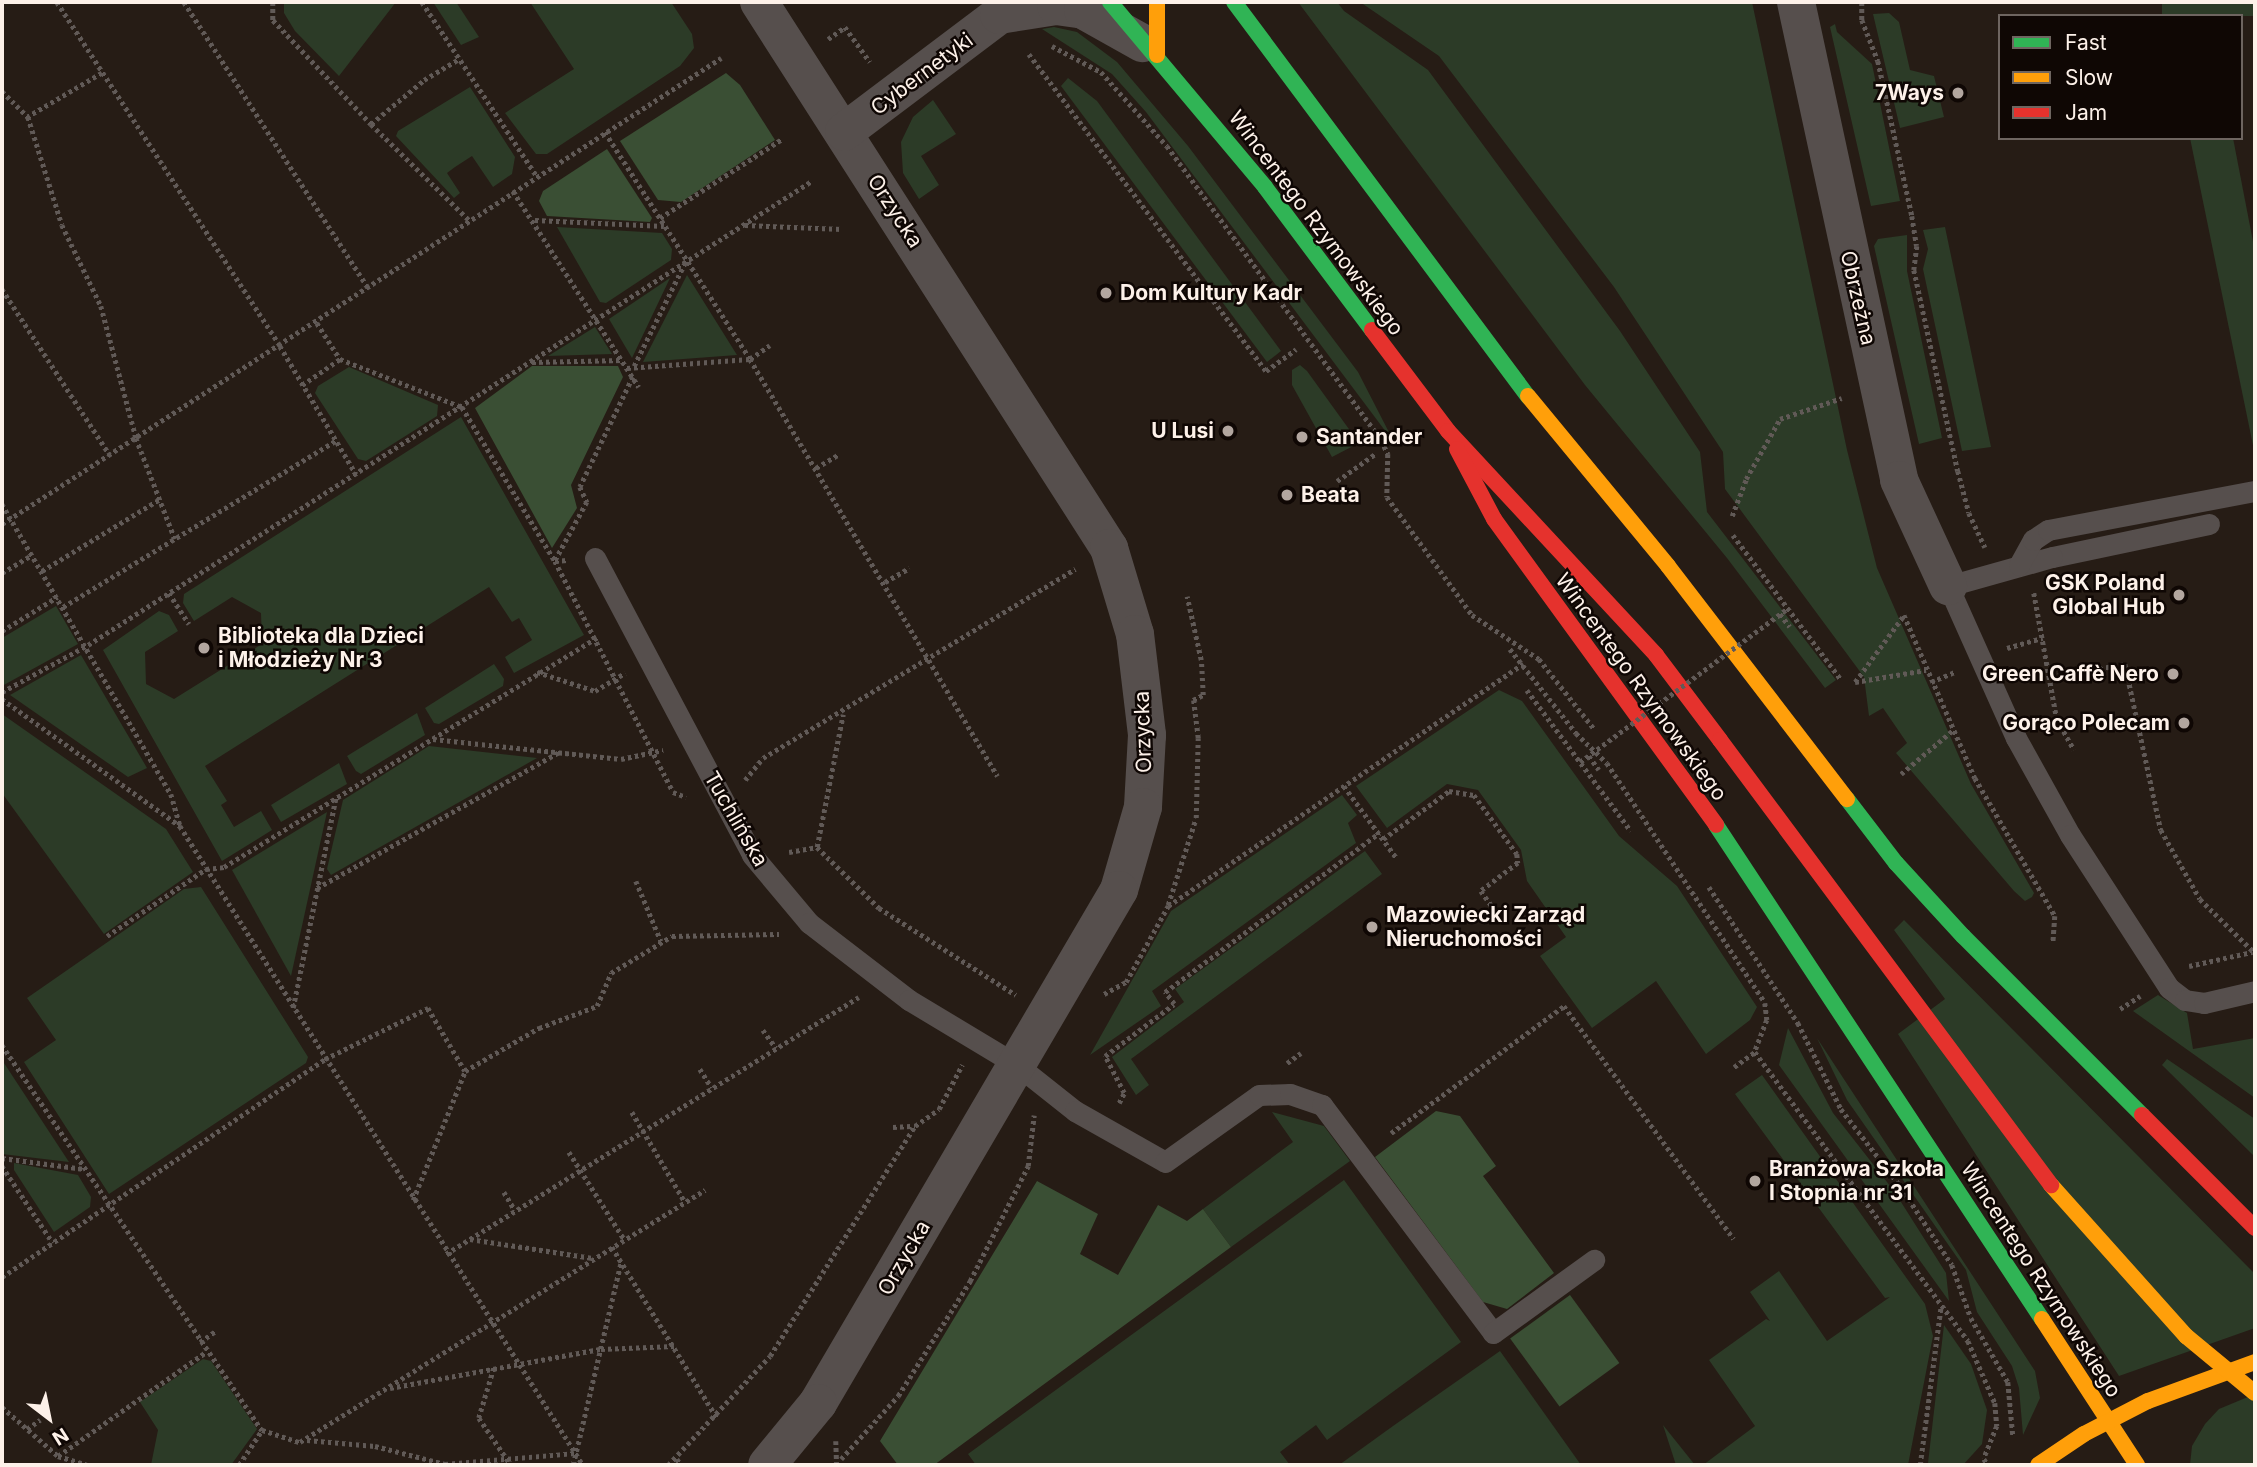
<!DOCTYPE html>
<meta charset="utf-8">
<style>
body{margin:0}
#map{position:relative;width:2257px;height:1467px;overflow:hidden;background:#261c15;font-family:Inter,sans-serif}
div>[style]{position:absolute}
.green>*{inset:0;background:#2c3b27;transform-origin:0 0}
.forest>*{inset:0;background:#3a4f34;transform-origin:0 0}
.path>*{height:4.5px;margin-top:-2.25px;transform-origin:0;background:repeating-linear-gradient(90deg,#615a57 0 3.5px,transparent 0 7px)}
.lane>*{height:21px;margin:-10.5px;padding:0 10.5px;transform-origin:10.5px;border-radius:10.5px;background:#564f4d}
.street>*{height:38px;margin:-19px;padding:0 19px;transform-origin:19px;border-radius:19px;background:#564f4d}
.fast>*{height:16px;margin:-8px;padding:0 8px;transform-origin:8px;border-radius:8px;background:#30b455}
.slow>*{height:16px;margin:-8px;padding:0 8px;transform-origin:8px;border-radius:8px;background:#ff9f0a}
.jam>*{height:16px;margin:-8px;padding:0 8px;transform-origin:8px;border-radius:8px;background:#e5322d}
.path-bridge>*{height:4.5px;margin-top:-2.25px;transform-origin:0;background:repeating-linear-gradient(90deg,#615a57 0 3.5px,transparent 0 7px)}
.slow-bridge>*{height:16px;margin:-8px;padding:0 8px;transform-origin:8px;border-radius:8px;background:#ff9f0a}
.jam-bridge>*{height:16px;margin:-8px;padding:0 8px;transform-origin:8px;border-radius:8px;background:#e5322d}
.dots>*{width:19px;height:19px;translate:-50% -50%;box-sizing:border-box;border:4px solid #0f0704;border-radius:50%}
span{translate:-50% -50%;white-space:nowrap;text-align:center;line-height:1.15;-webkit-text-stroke:5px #0f0704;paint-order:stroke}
.street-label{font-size:21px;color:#fdf1e9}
.poi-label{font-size:21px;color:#fdf1e9;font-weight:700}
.right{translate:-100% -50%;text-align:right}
.left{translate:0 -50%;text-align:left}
.frame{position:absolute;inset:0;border:4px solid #fdf1e9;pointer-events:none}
.legend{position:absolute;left:1998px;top:14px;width:245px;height:126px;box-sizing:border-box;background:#0f0704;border:2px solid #6e6560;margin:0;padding:9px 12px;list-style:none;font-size:21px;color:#fdf1e9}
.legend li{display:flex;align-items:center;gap:14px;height:35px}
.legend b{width:35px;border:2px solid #6e6560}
.north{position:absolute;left:14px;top:1383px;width:70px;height:70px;-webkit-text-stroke:5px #0f0704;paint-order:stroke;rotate:148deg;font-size:19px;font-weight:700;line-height:28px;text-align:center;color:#fdf1e9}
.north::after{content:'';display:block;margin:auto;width:24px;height:32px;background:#fdf1e9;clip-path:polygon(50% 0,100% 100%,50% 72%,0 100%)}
</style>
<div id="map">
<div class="green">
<div style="clip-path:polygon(284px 2px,396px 2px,339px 76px,295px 31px,284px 13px)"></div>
<div style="clip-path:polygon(433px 2px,456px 2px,479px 37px,461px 45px)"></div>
<div style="clip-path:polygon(530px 2px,671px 2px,692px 34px,694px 48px,680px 66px,547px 154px,536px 154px,505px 113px,574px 69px)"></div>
<div style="clip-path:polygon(1298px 2px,1337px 2px,1344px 11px,1428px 70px,1620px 331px,1700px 452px,1707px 512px,1836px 680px,1825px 688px,1727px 558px,1585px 385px)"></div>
<div style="clip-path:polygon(1360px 2px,1752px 2px,1847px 450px,1877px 568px,1971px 784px,2034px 893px,2032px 897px,2025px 901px,2014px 891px,1896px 753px,1907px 743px,1883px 708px,1869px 716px,1864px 677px,1725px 489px,1723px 452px,1614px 287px,1439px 56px)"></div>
<div style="left:2162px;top:2px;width:93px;height:14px"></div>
<div style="clip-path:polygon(1889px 13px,1899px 22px,1910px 70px,1934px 76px,1944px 117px,1900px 128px,1873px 14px)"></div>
<div style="clip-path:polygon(1835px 24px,1837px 32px,1872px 64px,1900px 201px,1871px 206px,1830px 27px)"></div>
<div style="clip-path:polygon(1054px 27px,1077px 32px,1117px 62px,1188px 146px,1358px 372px,1395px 444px,1146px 112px,1112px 74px,1042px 29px)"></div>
<div style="clip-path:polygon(1068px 78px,1097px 101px,1281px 351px,1267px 362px,1061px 86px)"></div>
<div style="clip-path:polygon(470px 87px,515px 157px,512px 174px,493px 187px,472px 156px,455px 167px,447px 173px,460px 193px,454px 198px,396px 136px,398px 131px)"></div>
<div style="clip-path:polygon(933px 100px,956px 134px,921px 156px,939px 185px,919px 199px,903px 173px,901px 142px,913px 117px)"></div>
<div style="clip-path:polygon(2190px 138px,2233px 138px,2255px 252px,2255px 455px)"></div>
<div style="clip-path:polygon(557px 227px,662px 233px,672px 249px,671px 260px,606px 303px,600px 302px)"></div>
<div style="clip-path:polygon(1945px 227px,1991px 447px,1962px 451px,1923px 269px,1928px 249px,1923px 230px)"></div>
<div style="clip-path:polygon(1907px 235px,1907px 271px,1942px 438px,1919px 444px,1874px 246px,1878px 239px)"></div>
<div style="clip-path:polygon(687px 275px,737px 355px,643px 362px)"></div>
<div style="clip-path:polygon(670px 278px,632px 358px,609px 319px)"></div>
<div style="clip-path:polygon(595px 327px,612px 354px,548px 356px)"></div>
<div style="clip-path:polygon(1300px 365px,1307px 371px,1359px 443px,1332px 457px,1292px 385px,1292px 370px)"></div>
<div style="clip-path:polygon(349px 367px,438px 405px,437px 416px,366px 461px,358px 459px,315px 393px,318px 386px)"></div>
<div style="clip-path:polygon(461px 417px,584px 635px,514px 673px,505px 657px,532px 640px,519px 618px,512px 622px,489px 587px,205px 766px,227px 801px,221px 805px,234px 827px,261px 811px,272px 830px,222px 861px,103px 650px,159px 611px,169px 615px,178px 631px,145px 652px,146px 684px,174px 699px,262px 644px,261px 613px,232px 597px,194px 621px,183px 603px,184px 594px)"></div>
<div style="clip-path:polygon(56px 606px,78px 644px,2px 686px,2px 638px)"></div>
<div style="clip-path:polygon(81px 655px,147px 768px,128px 777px,10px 695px)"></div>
<div style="clip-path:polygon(494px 664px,504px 679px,503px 686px,439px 724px,434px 723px,425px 708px)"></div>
<div style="clip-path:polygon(1499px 690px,1522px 701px,1619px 836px,1677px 886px,1757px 1007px,1750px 1020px,1706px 1054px,1656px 981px,1592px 1028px,1540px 956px,1566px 937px,1527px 881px,1521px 850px,1478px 790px,1447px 784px,1387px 828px,1356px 786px)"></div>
<div style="clip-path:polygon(417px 713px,425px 735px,361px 774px,356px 771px,347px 756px)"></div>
<div style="clip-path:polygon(2px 714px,166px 829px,193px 872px,104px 934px,2px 793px)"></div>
<div style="clip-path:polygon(429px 746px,537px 758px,331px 875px,327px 869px,343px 800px)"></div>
<div style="clip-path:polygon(339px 763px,347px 784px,281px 822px,271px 805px)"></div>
<div style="clip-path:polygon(1342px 795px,1357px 815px,1348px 823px,1356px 843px,1152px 991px,1161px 1006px,1090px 1055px,1171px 911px)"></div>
<div style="clip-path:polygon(327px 812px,291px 976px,232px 870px)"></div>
<div style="clip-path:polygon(1365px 851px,1382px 874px,1131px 1059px,1149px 1085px,1136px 1095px,1112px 1057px,1184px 1002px,1175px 989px)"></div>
<div style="clip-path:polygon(201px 887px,308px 1057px,306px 1063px,109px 1194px,24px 1062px,56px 1040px,27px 998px,184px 889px)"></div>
<div style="clip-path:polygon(1904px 920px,2255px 1274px,2255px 1328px,2119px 1376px,1898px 1034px,1945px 999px,1894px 930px)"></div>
<div style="clip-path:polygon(2158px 995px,2187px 1013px,2193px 1049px,2255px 1038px,2255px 1098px,2133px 1011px)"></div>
<div style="clip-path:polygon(1788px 1028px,1833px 1113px,1894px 1191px,1946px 1273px,1949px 1301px,1779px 1065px)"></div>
<div style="clip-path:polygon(1817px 1038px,2035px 1371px,2040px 1398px,2023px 1435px,2019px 1388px,2012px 1366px,1977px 1312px,1966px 1270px,1847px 1100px)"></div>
<div style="clip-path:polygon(2167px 1059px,2255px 1119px,2255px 1157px,2162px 1065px)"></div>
<div style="clip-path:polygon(2px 1060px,69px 1162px,2px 1154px)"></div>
<div style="clip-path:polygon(1762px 1075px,1925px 1304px,1933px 1336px,1908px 1465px,1703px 1465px,1755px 1426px,1709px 1360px,1766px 1319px,1770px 1321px,1750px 1292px,1779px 1271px,1827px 1341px,1890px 1297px,1885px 1298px,1735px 1094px)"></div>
<div style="clip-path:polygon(1272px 1112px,1324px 1126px,1350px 1161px,1231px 1247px,1203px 1209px,1293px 1142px)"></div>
<div style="clip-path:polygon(14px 1163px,78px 1175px,91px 1197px,90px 1207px,54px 1232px,14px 1170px)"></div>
<div style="clip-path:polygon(1344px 1180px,1461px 1342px,1327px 1440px,1316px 1425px,1280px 1452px,1290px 1465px,976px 1465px,968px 1454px)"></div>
<div style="clip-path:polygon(1944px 1325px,1971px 1364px,1987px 1410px,1982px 1444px,1963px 1465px,1928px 1463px)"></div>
<div style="clip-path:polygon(1500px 1351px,1581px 1465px,1339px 1465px,1393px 1426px)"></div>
<div style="clip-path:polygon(203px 1359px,211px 1361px,257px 1429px,231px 1465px,151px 1465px,158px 1430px,140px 1402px)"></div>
<div style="clip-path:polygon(2255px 1394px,2255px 1465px,2190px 1465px,2192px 1446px,2205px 1424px,2219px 1409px)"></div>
<div style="clip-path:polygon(1663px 1425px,1695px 1465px,1676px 1465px)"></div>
</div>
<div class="forest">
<div style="clip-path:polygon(726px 73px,740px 85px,775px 140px,681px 202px,658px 200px,620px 141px)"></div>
<div style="clip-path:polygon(607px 149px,652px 218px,650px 222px,547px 216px,539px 201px,543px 191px)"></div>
<div style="clip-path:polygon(532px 366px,618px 366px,623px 377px,571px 485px,577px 508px,552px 548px,475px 408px)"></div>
<div style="clip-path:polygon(1436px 1111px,1460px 1116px,1496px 1166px,1483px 1176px,1554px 1273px,1507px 1309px,1483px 1302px,1375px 1157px)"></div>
<div style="clip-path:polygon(1037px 1181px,1098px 1214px,1080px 1254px,1118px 1275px,1158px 1205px,1187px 1221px,1203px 1209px,1231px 1247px,934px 1465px,898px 1465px,880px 1441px)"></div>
<div style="left:1570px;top:1295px;width:84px;height:74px;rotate:54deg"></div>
</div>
<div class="path">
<div style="left:57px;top:2px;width:410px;rotate:57deg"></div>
<div style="left:280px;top:346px;width:149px;rotate:59.3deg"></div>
<div style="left:184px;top:2px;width:340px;rotate:57.2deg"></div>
<div style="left:273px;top:2px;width:18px;rotate:90deg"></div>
<div style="left:273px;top:20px;width:143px;rotate:46.7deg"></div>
<div style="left:371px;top:124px;width:69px;rotate:-39.7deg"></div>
<div style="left:424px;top:80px;width:41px;rotate:-31deg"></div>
<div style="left:422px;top:2px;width:207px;rotate:56.6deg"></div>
<div style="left:1862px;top:2px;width:18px;rotate:90deg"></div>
<div style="left:1862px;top:20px;width:44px;rotate:68.7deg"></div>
<div style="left:1878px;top:61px;width:159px;rotate:77.6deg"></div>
<div style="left:1912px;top:216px;width:30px;rotate:81deg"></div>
<div style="left:1917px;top:246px;width:24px;rotate:97deg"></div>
<div style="left:1914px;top:270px;width:206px;rotate:77.7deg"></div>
<div style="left:1958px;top:471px;width:43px;rotate:75.3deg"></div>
<div style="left:1969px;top:513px;width:38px;rotate:65deg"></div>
<div style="left:828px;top:39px;width:21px;rotate:-35deg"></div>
<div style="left:845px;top:27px;width:43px;rotate:54.5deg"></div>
<div style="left:1052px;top:46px;width:55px;rotate:28deg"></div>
<div style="left:1101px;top:72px;width:99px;rotate:48.3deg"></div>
<div style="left:1167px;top:146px;width:364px;rotate:53.9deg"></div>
<div style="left:1381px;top:440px;width:16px;rotate:63deg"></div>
<div style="left:1388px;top:454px;width:43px;rotate:91.3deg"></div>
<div style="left:1387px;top:497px;width:145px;rotate:54.2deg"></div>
<div style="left:1472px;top:615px;width:80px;rotate:33.3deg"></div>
<div style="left:1539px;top:659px;width:90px;rotate:51.7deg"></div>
<div style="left:1029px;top:54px;width:396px;rotate:53.2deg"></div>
<div style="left:1266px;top:371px;width:37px;rotate:-36deg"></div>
<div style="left:102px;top:73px;width:86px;rotate:149.3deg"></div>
<div style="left:28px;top:117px;width:113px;rotate:72.5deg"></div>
<div style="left:62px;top:225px;width:90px;rotate:64.3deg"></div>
<div style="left:101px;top:306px;width:137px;rotate:75.1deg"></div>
<div style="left:136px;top:438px;width:108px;rotate:68.9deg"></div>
<div style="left:2px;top:91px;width:37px;rotate:45deg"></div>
<div style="left:371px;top:124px;width:137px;rotate:44.4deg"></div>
<div style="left:605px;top:132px;width:269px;rotate:57.4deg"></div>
<div style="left:750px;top:359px;width:485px;rotate:59.3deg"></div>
<div style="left:513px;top:191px;width:233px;rotate:57.3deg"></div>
<div style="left:660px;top:218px;width:145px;rotate:-32.9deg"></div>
<div style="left:535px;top:220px;width:129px;rotate:2.7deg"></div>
<div style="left:745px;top:225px;width:97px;rotate:2.4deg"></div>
<div style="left:2px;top:289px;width:198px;rotate:57deg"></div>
<div style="left:317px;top:323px;width:43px;rotate:57.4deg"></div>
<div style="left:340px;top:359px;width:131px;rotate:21.5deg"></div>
<div style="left:462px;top:407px;width:180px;rotate:58.9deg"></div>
<div style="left:555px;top:561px;width:12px;rotate:-5deg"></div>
<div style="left:532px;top:362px;width:91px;rotate:-1.3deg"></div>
<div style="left:634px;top:366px;width:117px;rotate:-63.7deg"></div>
<div style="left:627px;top:368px;width:123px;rotate:-4.2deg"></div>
<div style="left:750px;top:359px;width:24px;rotate:-35deg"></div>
<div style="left:633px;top:377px;width:122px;rotate:115.7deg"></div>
<div style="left:580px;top:487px;width:17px;rotate:65deg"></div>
<div style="left:587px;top:502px;width:67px;rotate:118.5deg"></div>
<div style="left:555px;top:561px;width:259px;rotate:62.9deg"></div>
<div style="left:673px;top:792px;width:14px;rotate:21deg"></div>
<div style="left:302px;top:385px;width:46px;rotate:-34.4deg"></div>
<div style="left:816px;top:468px;width:26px;rotate:-31deg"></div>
<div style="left:1337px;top:481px;width:47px;rotate:-35.4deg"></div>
<div style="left:2px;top:504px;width:336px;rotate:59.8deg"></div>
<div style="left:171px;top:794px;width:33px;rotate:74deg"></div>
<div style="left:180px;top:826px;width:755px;rotate:57.76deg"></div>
<div style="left:1732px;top:516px;width:40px;rotate:-69deg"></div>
<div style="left:1746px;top:479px;width:69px;rotate:-60.5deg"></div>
<div style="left:1780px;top:419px;width:65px;rotate:-18.7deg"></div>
<div style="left:2px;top:524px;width:857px;rotate:-32.95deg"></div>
<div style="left:1733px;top:535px;width:179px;rotate:53.2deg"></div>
<div style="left:42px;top:571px;width:138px;rotate:-31.4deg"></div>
<div style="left:2px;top:573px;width:35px;rotate:-31deg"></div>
<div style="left:885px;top:582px;width:28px;rotate:-30deg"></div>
<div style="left:169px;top:593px;width:37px;rotate:57deg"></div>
<div style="left:2034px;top:593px;width:128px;rotate:79.7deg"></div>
<div style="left:2057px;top:719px;width:35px;rotate:61deg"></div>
<div style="left:63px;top:607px;width:319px;rotate:-31.4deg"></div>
<div style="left:1780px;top:614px;width:16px;rotate:52deg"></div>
<div style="left:1904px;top:615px;width:178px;rotate:66.5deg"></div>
<div style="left:1975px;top:778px;width:160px;rotate:59.9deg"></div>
<div style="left:2055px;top:916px;width:27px;rotate:94deg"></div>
<div style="left:2px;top:631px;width:65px;rotate:-31.7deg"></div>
<div style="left:2007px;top:648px;width:37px;rotate:-16deg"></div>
<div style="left:1510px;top:649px;width:107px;rotate:51.8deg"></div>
<div style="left:1576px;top:733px;width:43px;rotate:44.1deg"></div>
<div style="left:1607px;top:763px;width:287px;rotate:56.6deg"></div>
<div style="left:1765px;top:1003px;width:17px;rotate:83deg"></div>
<div style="left:1767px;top:1020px;width:34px;rotate:111deg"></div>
<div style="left:1755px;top:1052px;width:359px;rotate:53.6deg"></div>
<div style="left:1968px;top:1341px;width:68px;rotate:66.5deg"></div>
<div style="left:1995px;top:1403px;width:23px;rotate:85deg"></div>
<div style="left:1997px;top:1426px;width:35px;rotate:112deg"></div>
<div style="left:1984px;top:1459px;width:7px;rotate:56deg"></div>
<div style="left:537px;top:672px;width:61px;rotate:18.1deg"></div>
<div style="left:595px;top:691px;width:35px;rotate:-31deg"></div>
<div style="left:2051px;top:677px;width:75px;rotate:-10deg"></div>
<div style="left:2125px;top:664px;width:170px;rotate:77.8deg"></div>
<div style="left:2161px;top:830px;width:79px;rotate:60.5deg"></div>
<div style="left:2200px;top:899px;width:77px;rotate:44.5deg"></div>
<div style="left:1855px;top:682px;width:83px;rotate:-53.8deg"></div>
<div style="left:1855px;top:682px;width:72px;rotate:-9.6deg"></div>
<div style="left:1931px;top:682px;width:25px;rotate:-23deg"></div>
<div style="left:1527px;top:690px;width:175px;rotate:53.6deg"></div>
<div style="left:2px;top:692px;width:98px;rotate:-28.7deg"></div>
<div style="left:88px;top:645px;width:858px;rotate:-32.67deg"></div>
<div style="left:2px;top:699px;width:219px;rotate:35.5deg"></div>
<div style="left:433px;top:739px;width:189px;rotate:6.1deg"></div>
<div style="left:621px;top:759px;width:43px;rotate:-12.1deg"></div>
<div style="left:1589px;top:756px;width:17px;rotate:54deg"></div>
<div style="left:1901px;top:774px;width:68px;rotate:-40.2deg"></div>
<div style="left:745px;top:780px;width:28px;rotate:-51deg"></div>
<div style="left:763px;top:758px;width:365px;rotate:-31.2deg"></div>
<div style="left:1344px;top:786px;width:88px;rotate:53.8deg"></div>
<div style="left:1383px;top:839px;width:82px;rotate:-36deg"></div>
<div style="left:1449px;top:791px;width:25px;rotate:9deg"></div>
<div style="left:1474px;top:795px;width:73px;rotate:53.9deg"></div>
<div style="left:1517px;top:854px;width:9px;rotate:84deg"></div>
<div style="left:1518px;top:863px;width:46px;rotate:142.9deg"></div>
<div style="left:1481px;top:891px;width:27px;rotate:54deg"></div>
<div style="left:817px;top:847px;width:135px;rotate:-78.9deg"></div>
<div style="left:789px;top:852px;width:28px;rotate:-10deg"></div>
<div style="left:817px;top:847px;width:87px;rotate:44.5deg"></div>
<div style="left:879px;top:908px;width:162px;rotate:32.4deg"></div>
<div style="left:636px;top:881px;width:65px;rotate:67.4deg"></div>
<div style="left:1709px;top:887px;width:163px;rotate:56.8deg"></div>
<div style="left:1798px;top:1023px;width:96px;rotate:63.4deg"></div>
<div style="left:1841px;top:1109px;width:98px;rotate:52.4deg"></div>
<div style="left:1901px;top:1187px;width:93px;rotate:56.8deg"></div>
<div style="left:1952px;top:1265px;width:56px;rotate:70.3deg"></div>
<div style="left:1971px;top:1318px;width:74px;rotate:60deg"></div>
<div style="left:2008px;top:1382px;width:54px;rotate:84.7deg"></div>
<div style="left:317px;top:888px;width:278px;rotate:-29.3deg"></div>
<div style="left:1168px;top:905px;width:91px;rotate:-72.2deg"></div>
<div style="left:1196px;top:818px;width:80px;rotate:-88.6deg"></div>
<div style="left:1198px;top:738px;width:38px;rotate:-97deg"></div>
<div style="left:1193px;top:700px;width:11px;rotate:-27deg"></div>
<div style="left:1203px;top:695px;width:35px;rotate:-93deg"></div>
<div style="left:1201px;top:660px;width:65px;rotate:-102.5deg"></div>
<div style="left:107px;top:936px;width:120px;rotate:-34.1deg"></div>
<div style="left:206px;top:869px;width:18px;rotate:-6deg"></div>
<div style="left:224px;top:867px;width:439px;rotate:-31.6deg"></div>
<div style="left:2189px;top:966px;width:65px;rotate:-12.5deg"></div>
<div style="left:1104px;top:994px;width:25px;rotate:-29deg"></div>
<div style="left:1126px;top:982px;width:87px;rotate:-61.1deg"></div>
<div style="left:1168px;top:906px;width:430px;rotate:-34.3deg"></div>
<div style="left:293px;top:1008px;width:215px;rotate:-78.5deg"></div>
<div style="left:2120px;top:1009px;width:24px;rotate:-33deg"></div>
<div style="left:763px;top:1030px;width:22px;rotate:54deg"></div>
<div style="left:2px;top:1045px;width:465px;rotate:56deg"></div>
<div style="left:262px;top:1430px;width:40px;rotate:18deg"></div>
<div style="left:300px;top:1442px;width:477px;rotate:-31.9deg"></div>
<div style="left:1287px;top:1063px;width:17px;rotate:-36deg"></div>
<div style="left:1734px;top:1067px;width:26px;rotate:-36deg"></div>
<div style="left:700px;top:1069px;width:22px;rotate:58deg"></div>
<div style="left:1119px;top:1103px;width:11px;rotate:-63deg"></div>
<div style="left:1124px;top:1093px;width:42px;rotate:-117.2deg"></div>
<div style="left:1105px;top:1056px;width:86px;rotate:-37deg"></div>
<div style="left:1174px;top:1004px;width:15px;rotate:-127deg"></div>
<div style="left:1165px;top:992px;width:267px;rotate:-36.6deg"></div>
<div style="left:632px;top:1112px;width:104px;rotate:59.5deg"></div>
<div style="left:893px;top:1127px;width:22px;rotate:-3deg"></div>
<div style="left:915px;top:1126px;width:29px;rotate:-35deg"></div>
<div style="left:939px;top:1109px;width:50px;rotate:-62.4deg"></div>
<div style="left:1391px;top:1133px;width:215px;rotate:-36.3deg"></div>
<div style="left:1564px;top:1006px;width:288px;rotate:53.9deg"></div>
<div style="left:569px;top:1152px;width:103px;rotate:57.7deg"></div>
<div style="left:2px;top:1158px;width:83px;rotate:7.6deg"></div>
<div style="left:2px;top:1166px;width:92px;rotate:56.5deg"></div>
<div style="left:504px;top:1192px;width:21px;rotate:59deg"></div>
<div style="left:413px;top:1200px;width:139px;rotate:-68deg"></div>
<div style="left:465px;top:1071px;width:86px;rotate:-30.2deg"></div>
<div style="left:539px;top:1028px;width:62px;rotate:-20.8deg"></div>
<div style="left:597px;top:1006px;width:36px;rotate:-67deg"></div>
<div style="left:611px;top:973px;width:71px;rotate:-31.2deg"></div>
<div style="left:672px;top:936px;width:107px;rotate:-1.1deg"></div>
<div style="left:470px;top:1239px;width:124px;rotate:8.8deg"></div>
<div style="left:612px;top:1247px;width:201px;rotate:58.4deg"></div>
<div style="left:446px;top:1254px;width:486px;rotate:-31.9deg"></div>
<div style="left:2px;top:1277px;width:390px;rotate:-34deg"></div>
<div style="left:325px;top:1059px;width:115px;rotate:-26.3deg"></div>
<div style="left:428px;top:1008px;width:73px;rotate:59.6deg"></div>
<div style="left:200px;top:1342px;width:19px;rotate:-35deg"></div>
<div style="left:494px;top:1368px;width:52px;rotate:106.7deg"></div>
<div style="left:479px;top:1418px;width:57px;rotate:55.8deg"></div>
<div style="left:390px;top:1388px;width:215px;rotate:-10.5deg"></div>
<div style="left:601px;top:1349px;width:73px;rotate:-2.4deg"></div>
<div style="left:2px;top:1407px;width:74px;rotate:41.2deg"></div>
<div style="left:58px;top:1456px;width:181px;rotate:-35.1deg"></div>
<div style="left:27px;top:1429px;width:16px;rotate:-35deg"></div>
<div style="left:307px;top:1440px;width:68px;rotate:5deg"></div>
<div style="left:375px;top:1446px;width:72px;rotate:14.4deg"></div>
<div style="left:445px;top:1464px;width:130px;rotate:-4.8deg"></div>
<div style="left:836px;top:1441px;width:24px;rotate:88deg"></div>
<div style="left:58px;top:1456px;width:30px;rotate:17deg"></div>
<div style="left:677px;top:1459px;width:7px;rotate:56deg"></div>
<div style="left:841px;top:1459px;width:85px;rotate:-47.9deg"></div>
<div style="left:898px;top:1396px;width:136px;rotate:-57.9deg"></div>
<div style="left:970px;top:1281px;width:129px;rotate:-63.2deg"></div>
<div style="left:1028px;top:1166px;width:51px;rotate:-83.3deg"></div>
<div style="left:239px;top:1465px;width:42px;rotate:-56.7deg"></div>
<div style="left:573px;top:1465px;width:209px;rotate:-76.7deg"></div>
<div style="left:668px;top:1465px;width:149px;rotate:-46.9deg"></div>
<div style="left:770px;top:1356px;width:272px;rotate:-57.8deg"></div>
<div style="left:1920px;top:1465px;width:160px;rotate:-82.5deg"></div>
</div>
<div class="lane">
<div style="left:2209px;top:524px;width:160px;rotate:168.1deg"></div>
<div style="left:2052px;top:557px;width:108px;rotate:164.4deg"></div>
<div style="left:1948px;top:586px;width:167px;rotate:65.9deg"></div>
<div style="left:2016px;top:738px;width:111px;rotate:60.9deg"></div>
<div style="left:2070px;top:835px;width:182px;rotate:57.1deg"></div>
<div style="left:2169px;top:988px;width:20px;rotate:37deg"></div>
<div style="left:2185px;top:1000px;width:19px;rotate:9deg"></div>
<div style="left:2204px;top:1003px;width:52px;rotate:-13.2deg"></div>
<div style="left:595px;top:558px;width:336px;rotate:62.1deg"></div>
<div style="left:752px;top:855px;width:89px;rotate:50deg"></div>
<div style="left:809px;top:923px;width:126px;rotate:37.6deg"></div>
<div style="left:909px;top:1000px;width:126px;rotate:31deg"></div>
<div style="left:1017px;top:1065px;width:74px;rotate:38.4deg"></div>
<div style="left:1075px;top:1111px;width:103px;rotate:29.5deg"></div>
<div style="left:1165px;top:1162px;width:115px;rotate:-35.5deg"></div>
<div style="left:1259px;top:1095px;width:31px;rotate:-2deg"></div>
<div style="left:1290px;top:1094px;width:34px;rotate:19deg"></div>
<div style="left:1322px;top:1105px;width:285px;rotate:53.1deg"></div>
<div style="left:1493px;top:1333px;width:125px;rotate:-35.9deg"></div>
<div style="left:2019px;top:565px;width:29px;rotate:-61deg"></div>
<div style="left:2033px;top:540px;width:18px;rotate:-34deg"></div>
<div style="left:2048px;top:530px;width:211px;rotate:-10.7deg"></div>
</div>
<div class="street">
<div style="left:759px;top:2px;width:649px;rotate:57.34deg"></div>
<div style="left:1109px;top:548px;width:90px;rotate:73.2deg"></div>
<div style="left:1135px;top:634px;width:102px;rotate:83.2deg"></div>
<div style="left:1147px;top:735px;width:72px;rotate:93.2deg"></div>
<div style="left:1143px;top:807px;width:86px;rotate:106.1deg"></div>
<div style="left:1119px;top:890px;width:595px;rotate:120.4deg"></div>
<div style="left:818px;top:1403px;width:80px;rotate:129.4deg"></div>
<div style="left:1796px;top:2px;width:489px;rotate:77.8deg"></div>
<div style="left:1899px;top:480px;width:117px;rotate:65.2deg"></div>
<div style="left:844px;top:132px;width:194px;rotate:-37deg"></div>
<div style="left:999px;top:15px;width:58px;rotate:-9deg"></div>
<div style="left:1056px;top:6px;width:27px;rotate:8deg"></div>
<div style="left:1083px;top:10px;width:68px;rotate:29.2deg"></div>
</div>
<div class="fast">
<div style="left:1110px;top:2px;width:241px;rotate:50deg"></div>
<div style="left:1265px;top:187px;width:179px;rotate:53.2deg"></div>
<div style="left:1234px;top:2px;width:492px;rotate:53.3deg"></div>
<div style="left:1847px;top:799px;width:81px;rotate:52.6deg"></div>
<div style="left:1896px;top:863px;width:99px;rotate:47.5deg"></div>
<div style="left:1963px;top:936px;width:253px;rotate:45deg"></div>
<div style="left:1716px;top:825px;width:592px;rotate:56.58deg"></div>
</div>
<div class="slow">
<div style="left:1157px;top:2px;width:53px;rotate:90deg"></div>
<div style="left:1528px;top:396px;width:220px;rotate:50.5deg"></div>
<div style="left:1668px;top:566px;width:294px;rotate:52.5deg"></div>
<div style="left:2042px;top:1319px;width:174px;rotate:56.9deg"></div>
<div style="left:2038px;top:1465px;width:55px;rotate:-34deg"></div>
<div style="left:2084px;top:1434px;width:72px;rotate:-27.3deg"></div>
<div style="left:2148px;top:1401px;width:114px;rotate:-20deg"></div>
</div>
<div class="jam">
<div style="left:1372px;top:330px;width:126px;rotate:53deg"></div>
<div style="left:1448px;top:431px;width:306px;rotate:47.1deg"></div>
<div style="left:1656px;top:655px;width:106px;rotate:53deg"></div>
<div style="left:1457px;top:449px;width:79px;rotate:62.1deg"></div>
<div style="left:1494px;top:519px;width:378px;rotate:54deg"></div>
<div style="left:2142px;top:1115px;width:160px;rotate:45deg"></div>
</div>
<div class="path-bridge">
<div style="left:1580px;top:762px;width:259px;rotate:-36.5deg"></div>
</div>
<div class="slow-bridge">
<div style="left:2051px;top:1185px;width:203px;rotate:48.2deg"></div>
<div style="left:2186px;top:1336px;width:89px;rotate:39.6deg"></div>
</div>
<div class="jam-bridge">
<div style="left:1720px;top:740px;width:555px;rotate:53.36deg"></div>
</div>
<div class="dots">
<div style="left:1958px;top:93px;background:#b2a69f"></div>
<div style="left:1106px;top:293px;background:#b2a69f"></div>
<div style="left:1228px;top:431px;background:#b2a69f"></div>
<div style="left:1302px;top:437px;background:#b2a69f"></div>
<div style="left:1287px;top:495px;background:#b2a69f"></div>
<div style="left:2179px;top:595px;background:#b2a69f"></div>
<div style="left:204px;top:648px;background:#b2a69f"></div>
<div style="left:2173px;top:674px;background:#b2a69f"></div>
<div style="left:2184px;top:723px;background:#b2a69f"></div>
<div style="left:1372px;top:927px;background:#b2a69f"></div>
<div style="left:1755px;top:1181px;background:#b2a69f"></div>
</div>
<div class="street-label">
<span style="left:922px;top:74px;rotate:-37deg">Cybernetyki</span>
<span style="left:895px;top:211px;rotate:57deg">Orzycka</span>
<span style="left:1316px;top:223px;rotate:53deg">Wincentego Rzymowskiego</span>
<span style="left:1858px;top:298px;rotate:77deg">Obrzeżna</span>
<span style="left:1641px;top:687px;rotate:54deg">Wincentego Rzymowskiego</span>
<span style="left:1143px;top:732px;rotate:-92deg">Orzycka</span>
<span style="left:736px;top:819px;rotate:60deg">Tuchlińska</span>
<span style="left:904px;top:1258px;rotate:-60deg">Orzycka</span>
<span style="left:2041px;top:1280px;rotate:57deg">Wincentego Rzymowskiego</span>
</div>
<div class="poi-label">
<span class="right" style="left:1944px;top:93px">7Ways</span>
<span class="left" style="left:1120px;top:293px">Dom Kultury Kadr</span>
<span class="right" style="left:1214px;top:431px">U Lusi</span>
<span class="left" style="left:1316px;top:437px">Santander</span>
<span class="left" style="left:1301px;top:495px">Beata</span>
<span class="right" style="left:2165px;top:595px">GSK Poland<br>Global Hub</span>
<span class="left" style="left:218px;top:648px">Biblioteka dla Dzieci<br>i Młodzieży Nr 3</span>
<span class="right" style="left:2159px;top:674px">Green Caffè Nero</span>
<span class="right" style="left:2170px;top:723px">Gorąco Polecam</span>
<span class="left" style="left:1386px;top:927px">Mazowiecki Zarząd<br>Nieruchomości</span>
<span class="left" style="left:1769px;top:1181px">Branżowa Szkoła<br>I Stopnia nr 31</span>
</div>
<div class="frame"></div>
<ul class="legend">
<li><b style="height:9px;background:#30b455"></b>Fast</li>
<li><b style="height:9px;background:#ff9f0a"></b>Slow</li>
<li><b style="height:9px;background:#e5322d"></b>Jam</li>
</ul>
<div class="north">N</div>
</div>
